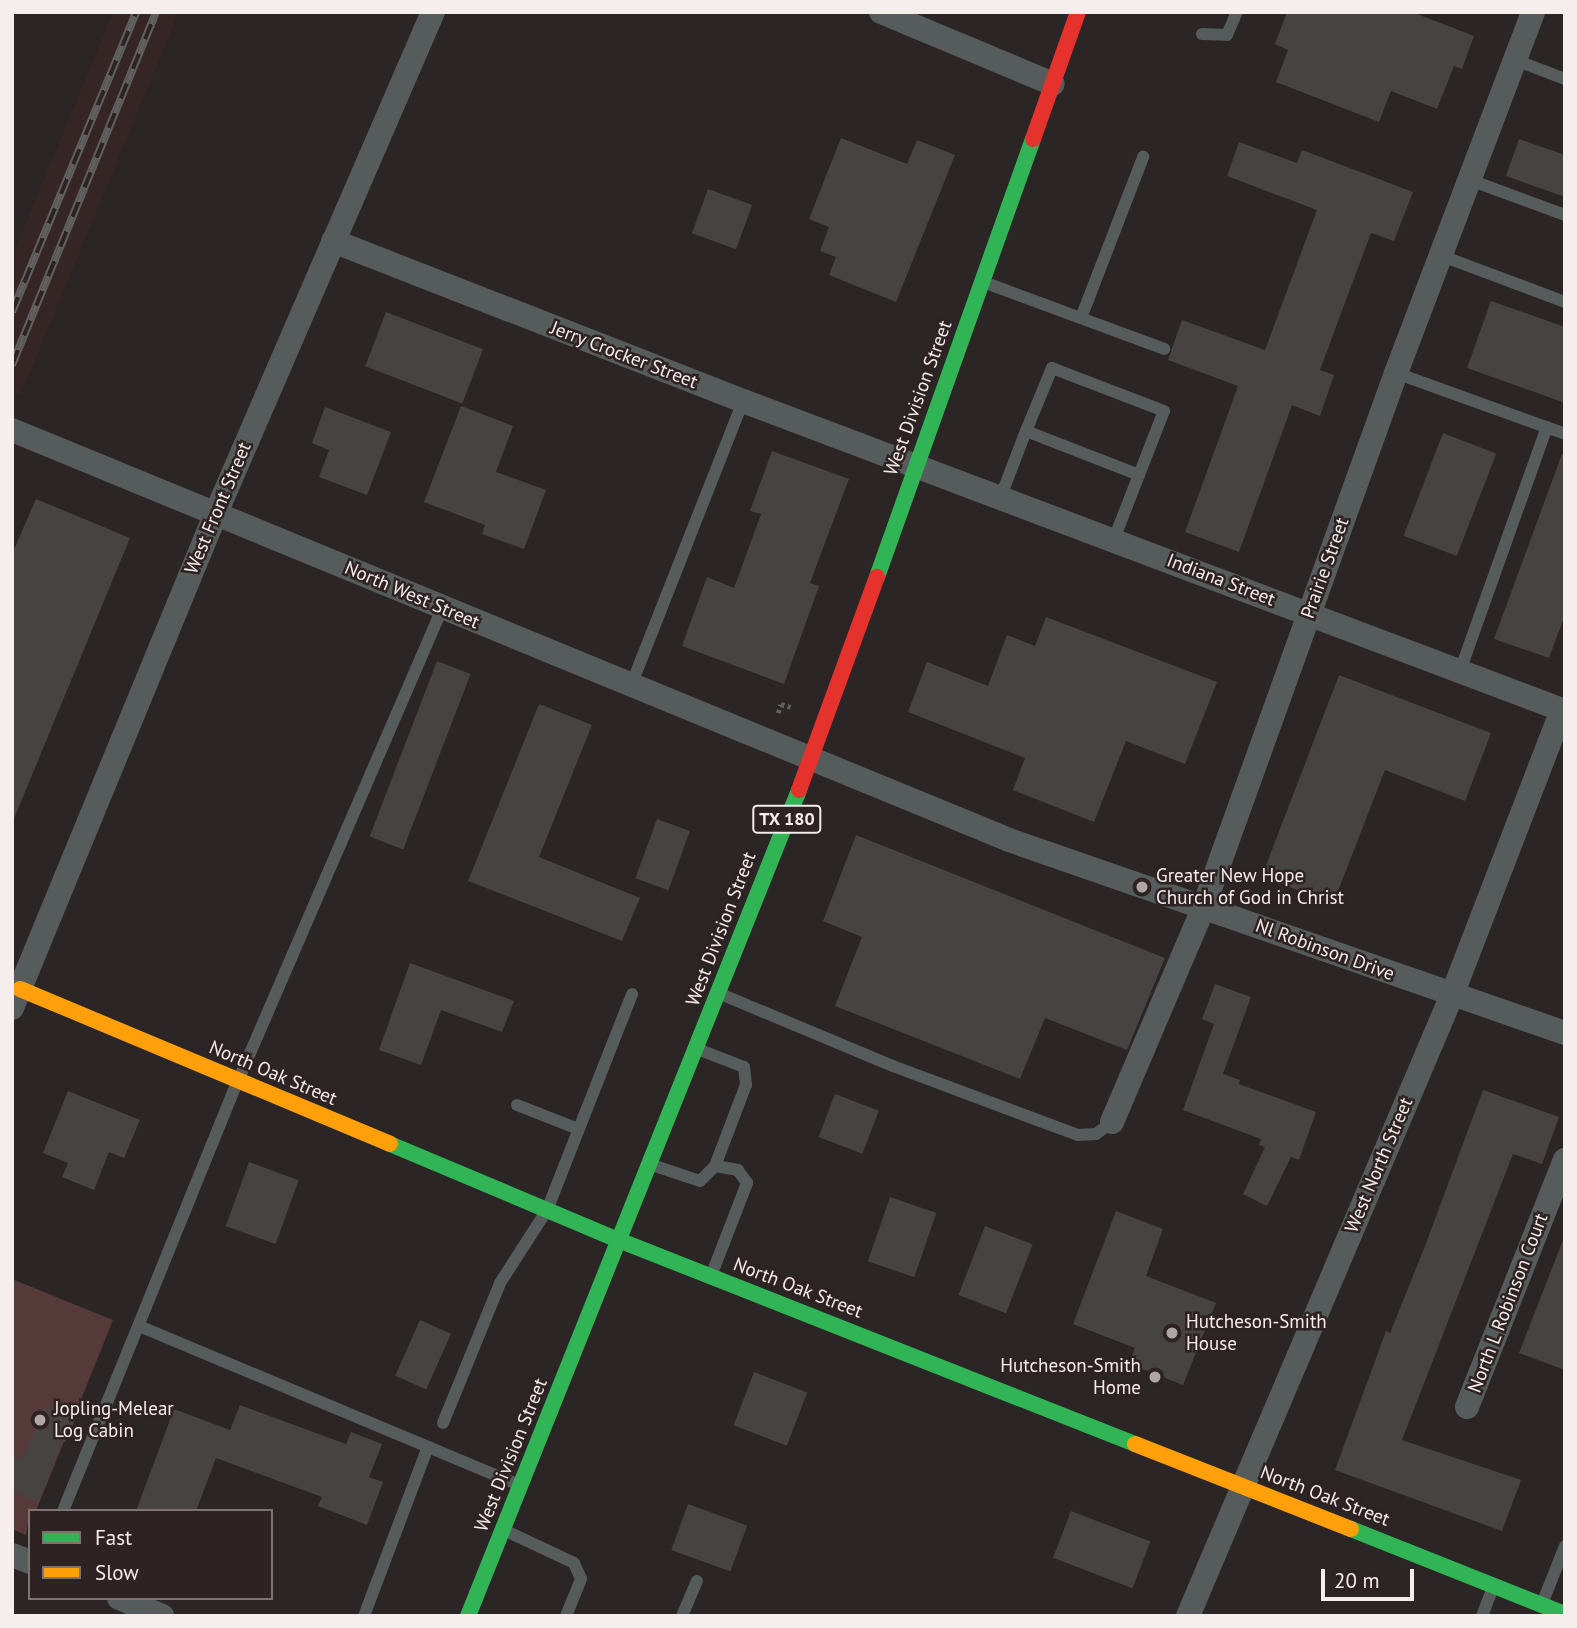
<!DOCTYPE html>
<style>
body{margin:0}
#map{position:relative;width:1577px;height:1628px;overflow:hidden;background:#2b2525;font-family:"PT Sans",sans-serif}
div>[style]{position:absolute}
.built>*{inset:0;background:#362525}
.green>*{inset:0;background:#563a3a}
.building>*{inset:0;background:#484343;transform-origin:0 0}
.path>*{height:4.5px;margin-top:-2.25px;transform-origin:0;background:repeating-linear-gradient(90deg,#5d5d5d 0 3.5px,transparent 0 7px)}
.lane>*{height:12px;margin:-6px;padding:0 6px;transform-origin:6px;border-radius:6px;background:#565b5b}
.street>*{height:24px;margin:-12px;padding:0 12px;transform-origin:12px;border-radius:12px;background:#565b5b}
.fast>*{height:16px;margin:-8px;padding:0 8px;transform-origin:8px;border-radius:8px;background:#30b455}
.slow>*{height:16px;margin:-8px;padding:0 8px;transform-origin:8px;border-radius:8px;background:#ff9f0a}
.jam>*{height:16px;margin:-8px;padding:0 8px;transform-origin:8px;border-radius:8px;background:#e5322d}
.rail>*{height:8px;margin-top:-4px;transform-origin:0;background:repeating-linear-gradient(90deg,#2e2222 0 16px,#616060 0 32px);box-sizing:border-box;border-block:2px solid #616060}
.dots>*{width:19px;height:19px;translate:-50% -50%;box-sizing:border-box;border:4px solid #2e2222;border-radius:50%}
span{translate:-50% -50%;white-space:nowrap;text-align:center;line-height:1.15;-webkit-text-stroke:5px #2e2222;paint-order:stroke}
.shield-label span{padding:2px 5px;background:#2e2222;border:2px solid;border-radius:5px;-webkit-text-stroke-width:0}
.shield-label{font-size:18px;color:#f6eded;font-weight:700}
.street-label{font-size:19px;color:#f6eded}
.poi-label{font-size:19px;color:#f6eded}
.left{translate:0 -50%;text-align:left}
.right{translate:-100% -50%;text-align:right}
.frame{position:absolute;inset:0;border:14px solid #f6eded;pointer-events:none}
.legend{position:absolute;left:28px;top:1509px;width:245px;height:91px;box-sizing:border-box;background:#2e2222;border:2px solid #7e7373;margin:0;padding:9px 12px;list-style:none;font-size:21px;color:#f6eded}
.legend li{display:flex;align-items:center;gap:14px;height:35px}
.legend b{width:35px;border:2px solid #7e7373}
.scale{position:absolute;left:1321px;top:1569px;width:93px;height:32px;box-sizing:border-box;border:4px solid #f6eded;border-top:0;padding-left:9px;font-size:21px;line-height:24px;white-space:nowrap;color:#f6eded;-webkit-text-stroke:5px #2e2222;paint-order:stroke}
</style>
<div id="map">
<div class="built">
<div style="clip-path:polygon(113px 12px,179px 12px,21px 395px,12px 391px,12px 256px)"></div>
</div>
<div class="green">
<div style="clip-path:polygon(12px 1279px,113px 1320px,36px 1511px,30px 1511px,26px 1535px,12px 1529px)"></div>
</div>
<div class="building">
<div style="clip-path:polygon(1287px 12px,1412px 12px,1474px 36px,1462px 69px,1454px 66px,1437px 109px,1391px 91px,1379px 122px,1276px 82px,1288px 50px,1275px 44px)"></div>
<div style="clip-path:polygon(841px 138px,907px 164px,917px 140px,955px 155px,896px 302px,829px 275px,836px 257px,820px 251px,829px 227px,809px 219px)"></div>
<div style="clip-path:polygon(1519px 139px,1565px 155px,1565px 197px,1506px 176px)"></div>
<div style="clip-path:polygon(1239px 142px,1297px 163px,1302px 150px,1413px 192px,1394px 241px,1371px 233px,1320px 370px,1334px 375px,1320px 416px,1292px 405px,1239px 552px,1185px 532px,1238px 386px,1168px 360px,1182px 320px,1265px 350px,1317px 210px,1227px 176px)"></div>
<div style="left:708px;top:189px;width:47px;height:47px;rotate:20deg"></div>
<div style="clip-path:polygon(1491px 301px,1565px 327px,1565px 403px,1467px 368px)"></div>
<div style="left:386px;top:312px;width:104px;height:58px;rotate:21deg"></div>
<div style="clip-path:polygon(461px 406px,513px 426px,496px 472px,546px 490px,524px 549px,482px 534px,485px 525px,424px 502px)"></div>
<div style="clip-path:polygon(325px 407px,391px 432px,367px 495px,319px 477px,329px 450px,312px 443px)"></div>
<div style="left:1443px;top:433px;width:57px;height:110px;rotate:21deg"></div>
<div style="clip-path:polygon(772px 451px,849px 479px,810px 583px,819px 586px,784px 684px,682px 646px,707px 577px,734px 588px,761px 514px,750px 511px)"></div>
<div style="clip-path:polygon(1562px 454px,1565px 454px,1565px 615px,1549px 658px,1494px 639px)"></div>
<div style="clip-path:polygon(36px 499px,130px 538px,13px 821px,12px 554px)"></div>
<div style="clip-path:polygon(1046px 617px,1217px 682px,1185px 764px,1126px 741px,1094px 822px,1013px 790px,1025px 758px,908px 712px,927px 662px,988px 686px,1007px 635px,1035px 646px)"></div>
<div style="left:437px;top:661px;width:36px;height:188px;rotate:21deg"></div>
<div style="clip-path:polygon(1339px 675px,1491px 733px,1465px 801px,1385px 770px,1333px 904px,1262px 876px)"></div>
<div style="clip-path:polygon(539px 704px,592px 725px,539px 857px,640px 898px,622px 941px,468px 881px)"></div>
<div style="left:657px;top:819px;width:35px;height:63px;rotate:20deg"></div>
<div style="clip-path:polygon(856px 835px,1165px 958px,1127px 1050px,1045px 1018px,1020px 1079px,835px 1006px,862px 937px,823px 921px)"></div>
<div style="clip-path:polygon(410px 963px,514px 1001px,502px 1032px,441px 1010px,421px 1065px,379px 1050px)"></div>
<div style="clip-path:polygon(1215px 984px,1251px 997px,1223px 1074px,1240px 1080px,1239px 1084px,1316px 1112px,1299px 1160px,1291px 1157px,1267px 1206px,1243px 1194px,1265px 1147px,1259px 1145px,1261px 1139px,1183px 1110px,1214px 1024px,1202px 1019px)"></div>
<div style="clip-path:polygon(1483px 1090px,1559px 1117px,1542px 1164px,1513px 1154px,1402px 1440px,1521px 1480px,1502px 1531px,1335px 1470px,1386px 1331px,1390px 1333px,1425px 1246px)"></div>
<div style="clip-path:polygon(68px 1091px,140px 1120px,124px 1158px,109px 1152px,94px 1190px,62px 1177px,68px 1163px,43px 1153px)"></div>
<div style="left:835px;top:1094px;width:47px;height:46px;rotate:21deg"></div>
<div style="left:249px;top:1162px;width:53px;height:68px;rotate:20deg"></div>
<div style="left:890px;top:1197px;width:49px;height:68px;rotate:19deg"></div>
<div style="clip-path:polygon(1116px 1211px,1163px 1229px,1146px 1276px,1216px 1303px,1183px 1385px,1129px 1364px,1135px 1348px,1073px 1324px)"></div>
<div style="left:985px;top:1226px;width:51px;height:74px;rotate:21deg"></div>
<div style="clip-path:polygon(1563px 1240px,1565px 1241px,1565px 1370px,1519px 1353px)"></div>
<div style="left:420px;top:1320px;width:34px;height:61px;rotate:24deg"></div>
<div style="left:754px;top:1372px;width:57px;height:57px;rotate:21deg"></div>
<div style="clip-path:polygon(46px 1405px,76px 1418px,65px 1442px,62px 1441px,39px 1502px,12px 1492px,12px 1456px,22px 1460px)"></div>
<div style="clip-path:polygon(240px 1405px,346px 1444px,351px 1432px,382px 1444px,369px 1477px,383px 1482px,367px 1525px,318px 1506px,322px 1497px,216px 1458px,196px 1511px,136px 1511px,174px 1409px,230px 1430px)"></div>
<div style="left:688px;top:1504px;width:63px;height:49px;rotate:20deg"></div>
<div style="left:1071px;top:1511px;width:85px;height:50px;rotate:21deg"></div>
</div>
<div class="path">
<div style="left:778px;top:713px;width:9px;rotate:-72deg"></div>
<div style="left:781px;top:704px;width:10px;rotate:17deg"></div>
</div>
<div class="lane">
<div style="left:1202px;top:34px;width:25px;rotate:2deg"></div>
<div style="left:1227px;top:35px;width:25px;rotate:-67deg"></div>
<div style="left:1515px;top:60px;width:53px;rotate:20.8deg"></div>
<div style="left:1470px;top:180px;width:101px;rotate:20.2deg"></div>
<div style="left:1442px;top:256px;width:131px;rotate:20.5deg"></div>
<div style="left:986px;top:283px;width:190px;rotate:20.3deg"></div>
<div style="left:1081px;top:318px;width:173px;rotate:-68.9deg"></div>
<div style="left:1396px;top:373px;width:180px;rotate:19.8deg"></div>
<div style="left:1001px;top:496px;width:70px;rotate:-69deg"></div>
<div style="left:1114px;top:539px;width:137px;rotate:-68.7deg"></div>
<div style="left:1164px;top:411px;width:120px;rotate:-159deg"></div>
<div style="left:1052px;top:368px;width:68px;rotate:112.4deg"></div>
<div style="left:1026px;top:431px;width:121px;rotate:21.3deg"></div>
<div style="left:1460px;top:671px;width:259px;rotate:-70.4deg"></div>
<div style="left:632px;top:683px;width:303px;rotate:-68.5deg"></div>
<div style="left:723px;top:995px;width:184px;rotate:22.7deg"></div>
<div style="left:893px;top:1066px;width:197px;rotate:20.5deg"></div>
<div style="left:1078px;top:1135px;width:18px;rotate:-3deg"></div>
<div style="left:1096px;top:1134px;width:20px;rotate:-37deg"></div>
<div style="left:517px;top:1105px;width:66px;rotate:21.5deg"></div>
<div style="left:655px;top:1166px;width:47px;rotate:18.4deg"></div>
<div style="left:700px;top:1181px;width:21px;rotate:-45deg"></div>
<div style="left:715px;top:1166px;width:87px;rotate:-69.1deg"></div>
<div style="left:746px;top:1085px;width:18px;rotate:-96deg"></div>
<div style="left:744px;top:1067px;width:47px;rotate:-158.9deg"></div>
<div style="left:711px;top:1276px;width:100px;rotate:-68.8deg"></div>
<div style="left:747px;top:1183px;width:16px;rotate:-125deg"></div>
<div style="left:738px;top:1170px;width:23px;rotate:-170deg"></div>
<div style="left:139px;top:1326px;width:409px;rotate:22.7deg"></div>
<div style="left:443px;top:1423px;width:151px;rotate:-67.8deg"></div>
<div style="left:500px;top:1283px;width:87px;rotate:-57.2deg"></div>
<div style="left:547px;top:1210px;width:232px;rotate:-68.5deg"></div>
<div style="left:63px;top:1511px;width:464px;rotate:-67.9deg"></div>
<div style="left:238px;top:1081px;width:514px;rotate:-66.63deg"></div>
<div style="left:506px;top:1531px;width:75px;rotate:25.2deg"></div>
<div style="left:574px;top:1563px;width:17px;rotate:66deg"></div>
<div style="left:581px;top:1579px;width:40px;rotate:112deg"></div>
<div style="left:1542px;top:1604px;width:62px;rotate:-68.4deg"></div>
<div style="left:364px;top:1616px;width:181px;rotate:-69.3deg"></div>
<div style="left:682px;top:1616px;width:38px;rotate:-67deg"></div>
<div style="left:1482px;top:1616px;width:31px;rotate:-69deg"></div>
</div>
<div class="street">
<div style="left:881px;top:12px;width:186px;rotate:22.7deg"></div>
<div style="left:333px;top:241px;width:440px;rotate:21.3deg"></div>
<div style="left:743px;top:401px;width:879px;rotate:20.66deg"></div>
<div style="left:12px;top:430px;width:1078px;rotate:22.35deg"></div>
<div style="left:1009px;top:840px;width:589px;rotate:19.14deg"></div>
<div style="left:12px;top:1008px;width:535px;rotate:-67.6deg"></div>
<div style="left:216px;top:513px;width:546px;rotate:-66.58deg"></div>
<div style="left:1112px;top:1122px;width:235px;rotate:-66.9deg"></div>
<div style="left:1204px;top:906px;width:567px;rotate:-70.19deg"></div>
<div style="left:1396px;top:373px;width:386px;rotate:-69.2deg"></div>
<div style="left:1467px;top:1407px;width:266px;rotate:-68.4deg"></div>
<div style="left:12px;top:1555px;width:19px;rotate:21deg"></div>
<div style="left:119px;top:1598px;width:47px;rotate:22.7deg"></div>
<div style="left:1188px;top:1616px;width:675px;rotate:-66.97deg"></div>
<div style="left:1452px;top:995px;width:305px;rotate:-68.9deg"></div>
</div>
<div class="fast">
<div style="left:877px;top:577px;width:465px;rotate:-70.4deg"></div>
<div style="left:390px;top:1144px;width:251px;rotate:22.8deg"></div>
<div style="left:621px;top:1241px;width:553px;rotate:21.55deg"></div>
<div style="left:1351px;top:1529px;width:230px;rotate:21.7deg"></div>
<div style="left:468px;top:1616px;width:890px;rotate:-68.16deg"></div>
</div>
<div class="slow">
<div style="left:20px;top:989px;width:401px;rotate:22.7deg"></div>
<div style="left:1135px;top:1444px;width:232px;rotate:21.5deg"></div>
</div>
<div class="jam">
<div style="left:1033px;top:139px;width:135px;rotate:-70.5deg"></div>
<div style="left:799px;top:790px;width:227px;rotate:-69.9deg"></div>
</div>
<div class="rail">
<div style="left:12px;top:312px;width:325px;rotate:-67.5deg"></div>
<div style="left:12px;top:365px;width:381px;rotate:-67.8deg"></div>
</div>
<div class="dots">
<div style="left:1142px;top:887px;background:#afa7a7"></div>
<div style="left:1172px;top:1333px;background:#afa7a7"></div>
<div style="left:1155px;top:1377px;background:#afa7a7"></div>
<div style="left:40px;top:1420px;background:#afa7a7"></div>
</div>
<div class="shield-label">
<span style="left:787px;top:819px">TX 180</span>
</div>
<div class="street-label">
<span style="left:624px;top:355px;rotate:21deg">Jerry Crocker Street</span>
<span style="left:918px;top:398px;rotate:-70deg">West Division Street</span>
<span style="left:218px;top:508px;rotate:-67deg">West Front Street</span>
<span style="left:1325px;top:568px;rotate:-70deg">Prairie Street</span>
<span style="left:1221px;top:580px;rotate:21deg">Indiana Street</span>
<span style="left:412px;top:595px;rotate:23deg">North West Street</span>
<span style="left:721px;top:929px;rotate:-69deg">West Division Street</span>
<span style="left:1325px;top:950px;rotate:20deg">Nl Robinson Drive</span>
<span style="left:273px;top:1073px;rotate:23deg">North Oak Street</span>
<span style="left:1379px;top:1165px;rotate:-67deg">West North Street</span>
<span style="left:798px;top:1288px;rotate:21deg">North Oak Street</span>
<span style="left:1508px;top:1303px;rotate:-69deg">North L Robinson Court</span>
<span style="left:511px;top:1455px;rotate:-68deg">West Division Street</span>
<span style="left:1325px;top:1496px;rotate:21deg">North Oak Street</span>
</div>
<div class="poi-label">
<span class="left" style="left:1156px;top:887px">Greater New Hope<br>Church of God in Christ</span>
<span class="left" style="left:1186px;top:1333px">Hutcheson-Smith<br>House</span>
<span class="right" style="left:1141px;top:1377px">Hutcheson-Smith<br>Home</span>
<span class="left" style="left:54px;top:1420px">Jopling-Melear<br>Log Cabin</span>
</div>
<div class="frame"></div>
<ul class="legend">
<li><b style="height:9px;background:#30b455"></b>Fast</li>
<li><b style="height:9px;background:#ff9f0a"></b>Slow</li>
</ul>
<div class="scale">20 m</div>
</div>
